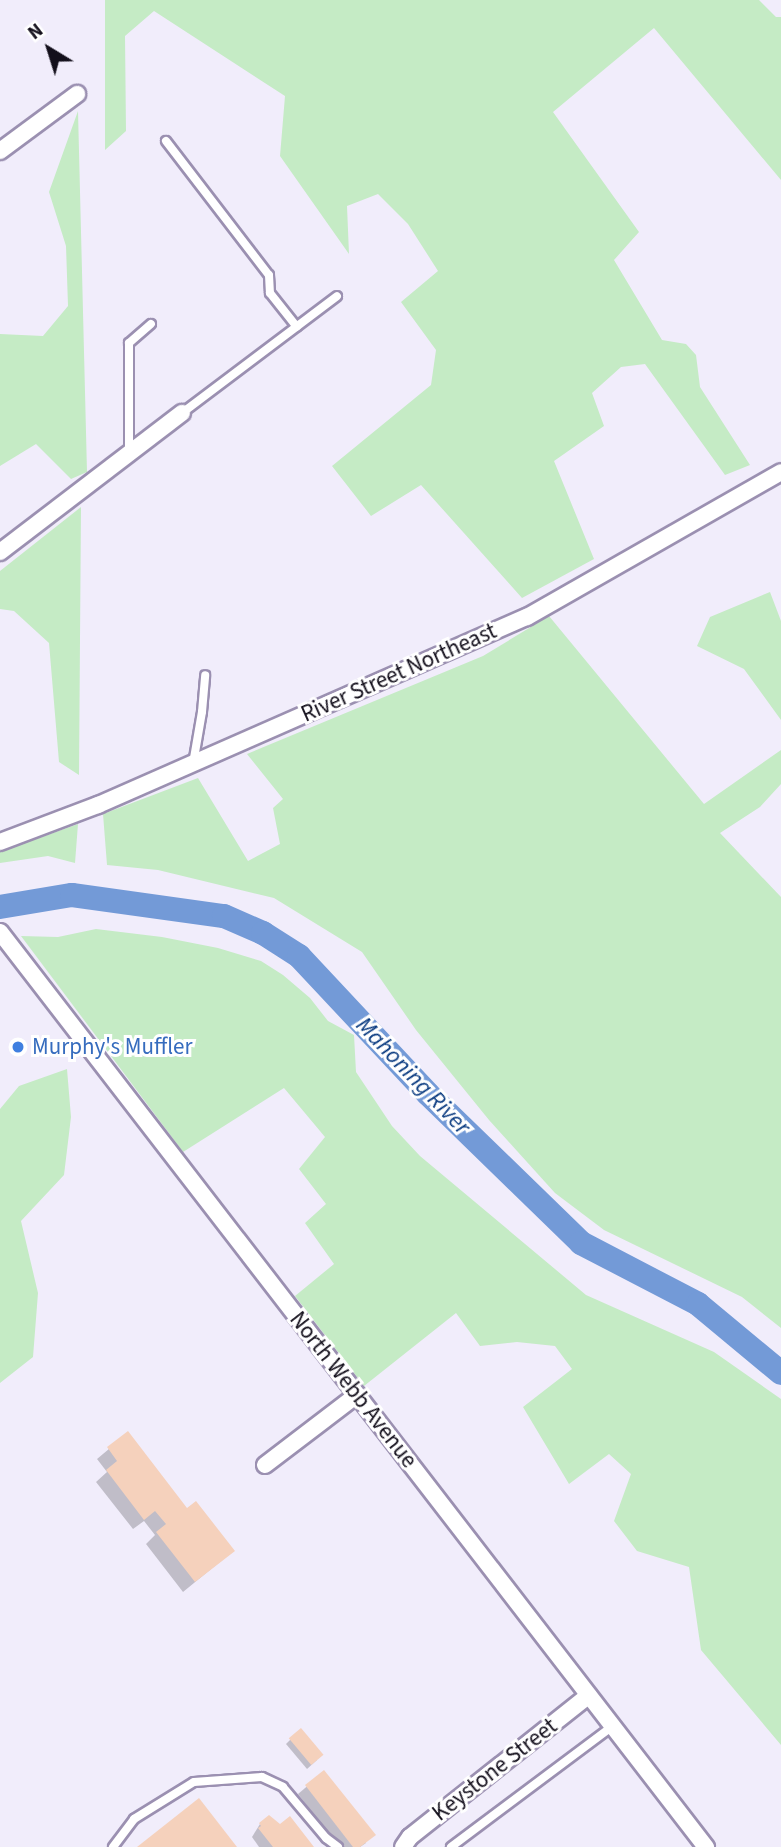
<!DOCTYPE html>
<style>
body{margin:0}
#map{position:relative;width:781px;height:1847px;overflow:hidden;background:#f1edfb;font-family:"Source Sans 3",sans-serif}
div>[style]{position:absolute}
.green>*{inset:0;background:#c5ebc5}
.shadow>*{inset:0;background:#0003}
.river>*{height:24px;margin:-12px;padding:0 12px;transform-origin:12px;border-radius:12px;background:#739ad7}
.building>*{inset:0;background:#f5d1bc;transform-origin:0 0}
.roads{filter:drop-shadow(2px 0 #9b90b1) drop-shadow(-2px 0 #9b90b1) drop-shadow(0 2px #9b90b1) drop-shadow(0 -2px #9b90b1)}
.lane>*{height:8px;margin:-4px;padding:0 4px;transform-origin:4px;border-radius:4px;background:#fff}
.street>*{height:16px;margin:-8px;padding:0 8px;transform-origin:8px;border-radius:8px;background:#fff}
.dots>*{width:19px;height:19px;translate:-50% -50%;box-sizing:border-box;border:4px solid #fff;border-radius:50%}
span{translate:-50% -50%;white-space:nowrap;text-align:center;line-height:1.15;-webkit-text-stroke:6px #fff;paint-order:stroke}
.street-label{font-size:23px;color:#130f1b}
.shop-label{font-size:23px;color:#366cbe}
.left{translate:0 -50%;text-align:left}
.water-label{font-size:24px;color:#05377e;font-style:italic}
.north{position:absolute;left:14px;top:14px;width:70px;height:70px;-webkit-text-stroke:5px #fff;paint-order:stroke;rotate:322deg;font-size:19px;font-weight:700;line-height:28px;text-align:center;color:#130f1b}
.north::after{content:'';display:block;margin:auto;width:24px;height:32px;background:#130f1b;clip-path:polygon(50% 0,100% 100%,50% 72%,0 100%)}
</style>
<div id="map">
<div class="green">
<div style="clip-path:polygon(105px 0,759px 0,776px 17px,781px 17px,781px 180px,654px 28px,553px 112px,639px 232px,614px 260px,662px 340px,686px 344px,696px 355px,700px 387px,750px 465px,725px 475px,645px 364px,621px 367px,592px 393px,604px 426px,554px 461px,594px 559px,522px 598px,421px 485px,371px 516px,332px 466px,431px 385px,436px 350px,401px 302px,438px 271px,408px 224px,378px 194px,347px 206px,349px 254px,280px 156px,285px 96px,154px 11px,125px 36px,126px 131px,105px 150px)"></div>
<div style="clip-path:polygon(78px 111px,87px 472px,71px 479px,36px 444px,0 466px,0 334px,43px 336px,68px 306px,66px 246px,49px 192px)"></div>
<div style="clip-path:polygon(81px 507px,79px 775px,59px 762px,49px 643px,14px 611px,0 609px,0 571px)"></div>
<div style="clip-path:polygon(770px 592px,781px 621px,781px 720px,744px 669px,697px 646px,710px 617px)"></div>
<div style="clip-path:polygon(549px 616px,704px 804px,781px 750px,781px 784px,760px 807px,720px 833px,781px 897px,781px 1328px,742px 1297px,604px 1230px,555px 1193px,489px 1120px,416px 1030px,362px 952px,274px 898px,158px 870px,107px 865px,103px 814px,198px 778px,248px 861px,280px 844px,273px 808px,283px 799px,247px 754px,483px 656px)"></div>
<div style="clip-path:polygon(78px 824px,75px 863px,48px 856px,0 863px,0 852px)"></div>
<div style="clip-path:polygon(96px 929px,162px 937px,218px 948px,261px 961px,283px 975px,310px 998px,328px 1021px,354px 1035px,356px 1072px,392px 1126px,420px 1156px,586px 1295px,714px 1352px,781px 1399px,781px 1745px,701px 1650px,689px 1567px,637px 1551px,614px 1521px,631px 1474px,609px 1454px,569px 1484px,523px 1407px,572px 1369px,555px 1346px,517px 1342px,480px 1346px,456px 1313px,364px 1386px,295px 1296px,334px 1264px,305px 1223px,326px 1204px,299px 1169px,325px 1137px,284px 1088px,183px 1152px,21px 936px,58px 937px)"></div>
<div style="clip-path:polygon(67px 1069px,71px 1117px,64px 1175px,21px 1221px,38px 1293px,33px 1357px,0 1383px,0 1109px,19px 1086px)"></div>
</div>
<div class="shadow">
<div style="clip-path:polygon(128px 1433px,187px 1510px,233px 1551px,183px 1592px,146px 1544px,155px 1535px,144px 1521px,133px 1529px,96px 1482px,107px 1472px,97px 1459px)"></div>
<div style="clip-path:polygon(291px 1739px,317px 1760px,307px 1769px,286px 1744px)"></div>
<div style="clip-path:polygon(324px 1772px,366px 1843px,360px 1847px,339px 1847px,298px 1794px)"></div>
<div style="clip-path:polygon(260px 1824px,311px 1847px,259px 1847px,252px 1837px)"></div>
</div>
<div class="river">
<div style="left:0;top:907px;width:73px;rotate:-9.5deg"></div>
<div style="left:72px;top:895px;width:153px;rotate:7.9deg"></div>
<div style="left:224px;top:916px;width:43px;rotate:23.6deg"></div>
<div style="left:263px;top:933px;width:43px;rotate:32.6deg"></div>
<div style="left:299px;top:956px;width:189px;rotate:46.9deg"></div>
<div style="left:428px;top:1094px;width:214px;rotate:44.2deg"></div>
<div style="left:581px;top:1243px;width:132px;rotate:27.5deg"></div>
<div style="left:698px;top:1304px;width:108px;rotate:39.7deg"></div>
</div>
<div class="building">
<div style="clip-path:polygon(128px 1431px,187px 1508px,196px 1501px,235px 1551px,195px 1582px,156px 1532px,166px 1524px,155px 1511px,144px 1520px,106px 1470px,117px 1461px,107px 1447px)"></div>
<div style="left:301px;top:1728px;width:35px;height:16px;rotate:50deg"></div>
<div style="clip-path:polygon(324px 1770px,376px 1835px,360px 1847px,353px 1847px,305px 1785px)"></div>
<div style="clip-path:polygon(199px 1798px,237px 1847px,137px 1847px)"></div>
<div style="clip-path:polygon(269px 1815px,280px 1824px,290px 1816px,314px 1847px,273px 1847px,258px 1828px,261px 1826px,259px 1823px)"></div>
</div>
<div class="roads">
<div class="lane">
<div style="left:166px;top:141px;width:169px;rotate:52.5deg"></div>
<div style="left:269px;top:275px;width:18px;rotate:87deg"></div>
<div style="left:270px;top:293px;width:43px;rotate:51.5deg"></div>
<div style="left:182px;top:413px;width:194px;rotate:-37deg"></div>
<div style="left:129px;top:453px;width:110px;rotate:-90deg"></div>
<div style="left:129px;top:343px;width:29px;rotate:-41deg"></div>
<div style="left:193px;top:764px;width:53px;rotate:-80.2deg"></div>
<div style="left:202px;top:712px;width:37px;rotate:-85deg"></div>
<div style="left:113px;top:1847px;width:35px;rotate:-53deg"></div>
<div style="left:134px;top:1819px;width:70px;rotate:-31.7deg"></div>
<div style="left:194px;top:1782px;width:68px;rotate:-4.2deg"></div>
<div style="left:262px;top:1777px;width:23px;rotate:25deg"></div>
<div style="left:283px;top:1787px;width:67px;rotate:49.9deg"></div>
<div style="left:326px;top:1838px;width:15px;rotate:37deg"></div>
<div style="left:451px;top:1847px;width:202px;rotate:-36.8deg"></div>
</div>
<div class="street">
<div style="left:0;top:151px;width:96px;rotate:-36.5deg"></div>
<div style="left:0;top:552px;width:229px;rotate:-37.4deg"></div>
<div style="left:0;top:842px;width:105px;rotate:-20.7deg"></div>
<div style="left:98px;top:805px;width:468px;rotate:-23.7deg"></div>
<div style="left:527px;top:617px;width:292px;rotate:-29.7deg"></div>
<div style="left:0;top:932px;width:1156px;rotate:52.35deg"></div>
<div style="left:265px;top:1465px;width:116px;rotate:-37.3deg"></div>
<div style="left:403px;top:1847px;width:12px;rotate:-55deg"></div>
<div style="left:410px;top:1837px;width:228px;rotate:-38.4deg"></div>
</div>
</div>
<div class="dots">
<div style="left:18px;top:1047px;background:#3f7fe0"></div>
</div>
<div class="street-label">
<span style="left:399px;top:673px;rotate:-24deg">River Street Northeast</span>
<span style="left:353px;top:1390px;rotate:52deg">North Webb Avenue</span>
<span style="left:495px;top:1770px;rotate:-38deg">Keystone Street</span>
</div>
<div class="shop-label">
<span class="left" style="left:32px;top:1047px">Murphy's Muffler</span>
</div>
<div class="water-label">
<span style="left:413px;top:1076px;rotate:46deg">Mahoning River</span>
</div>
<div class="north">N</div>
</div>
